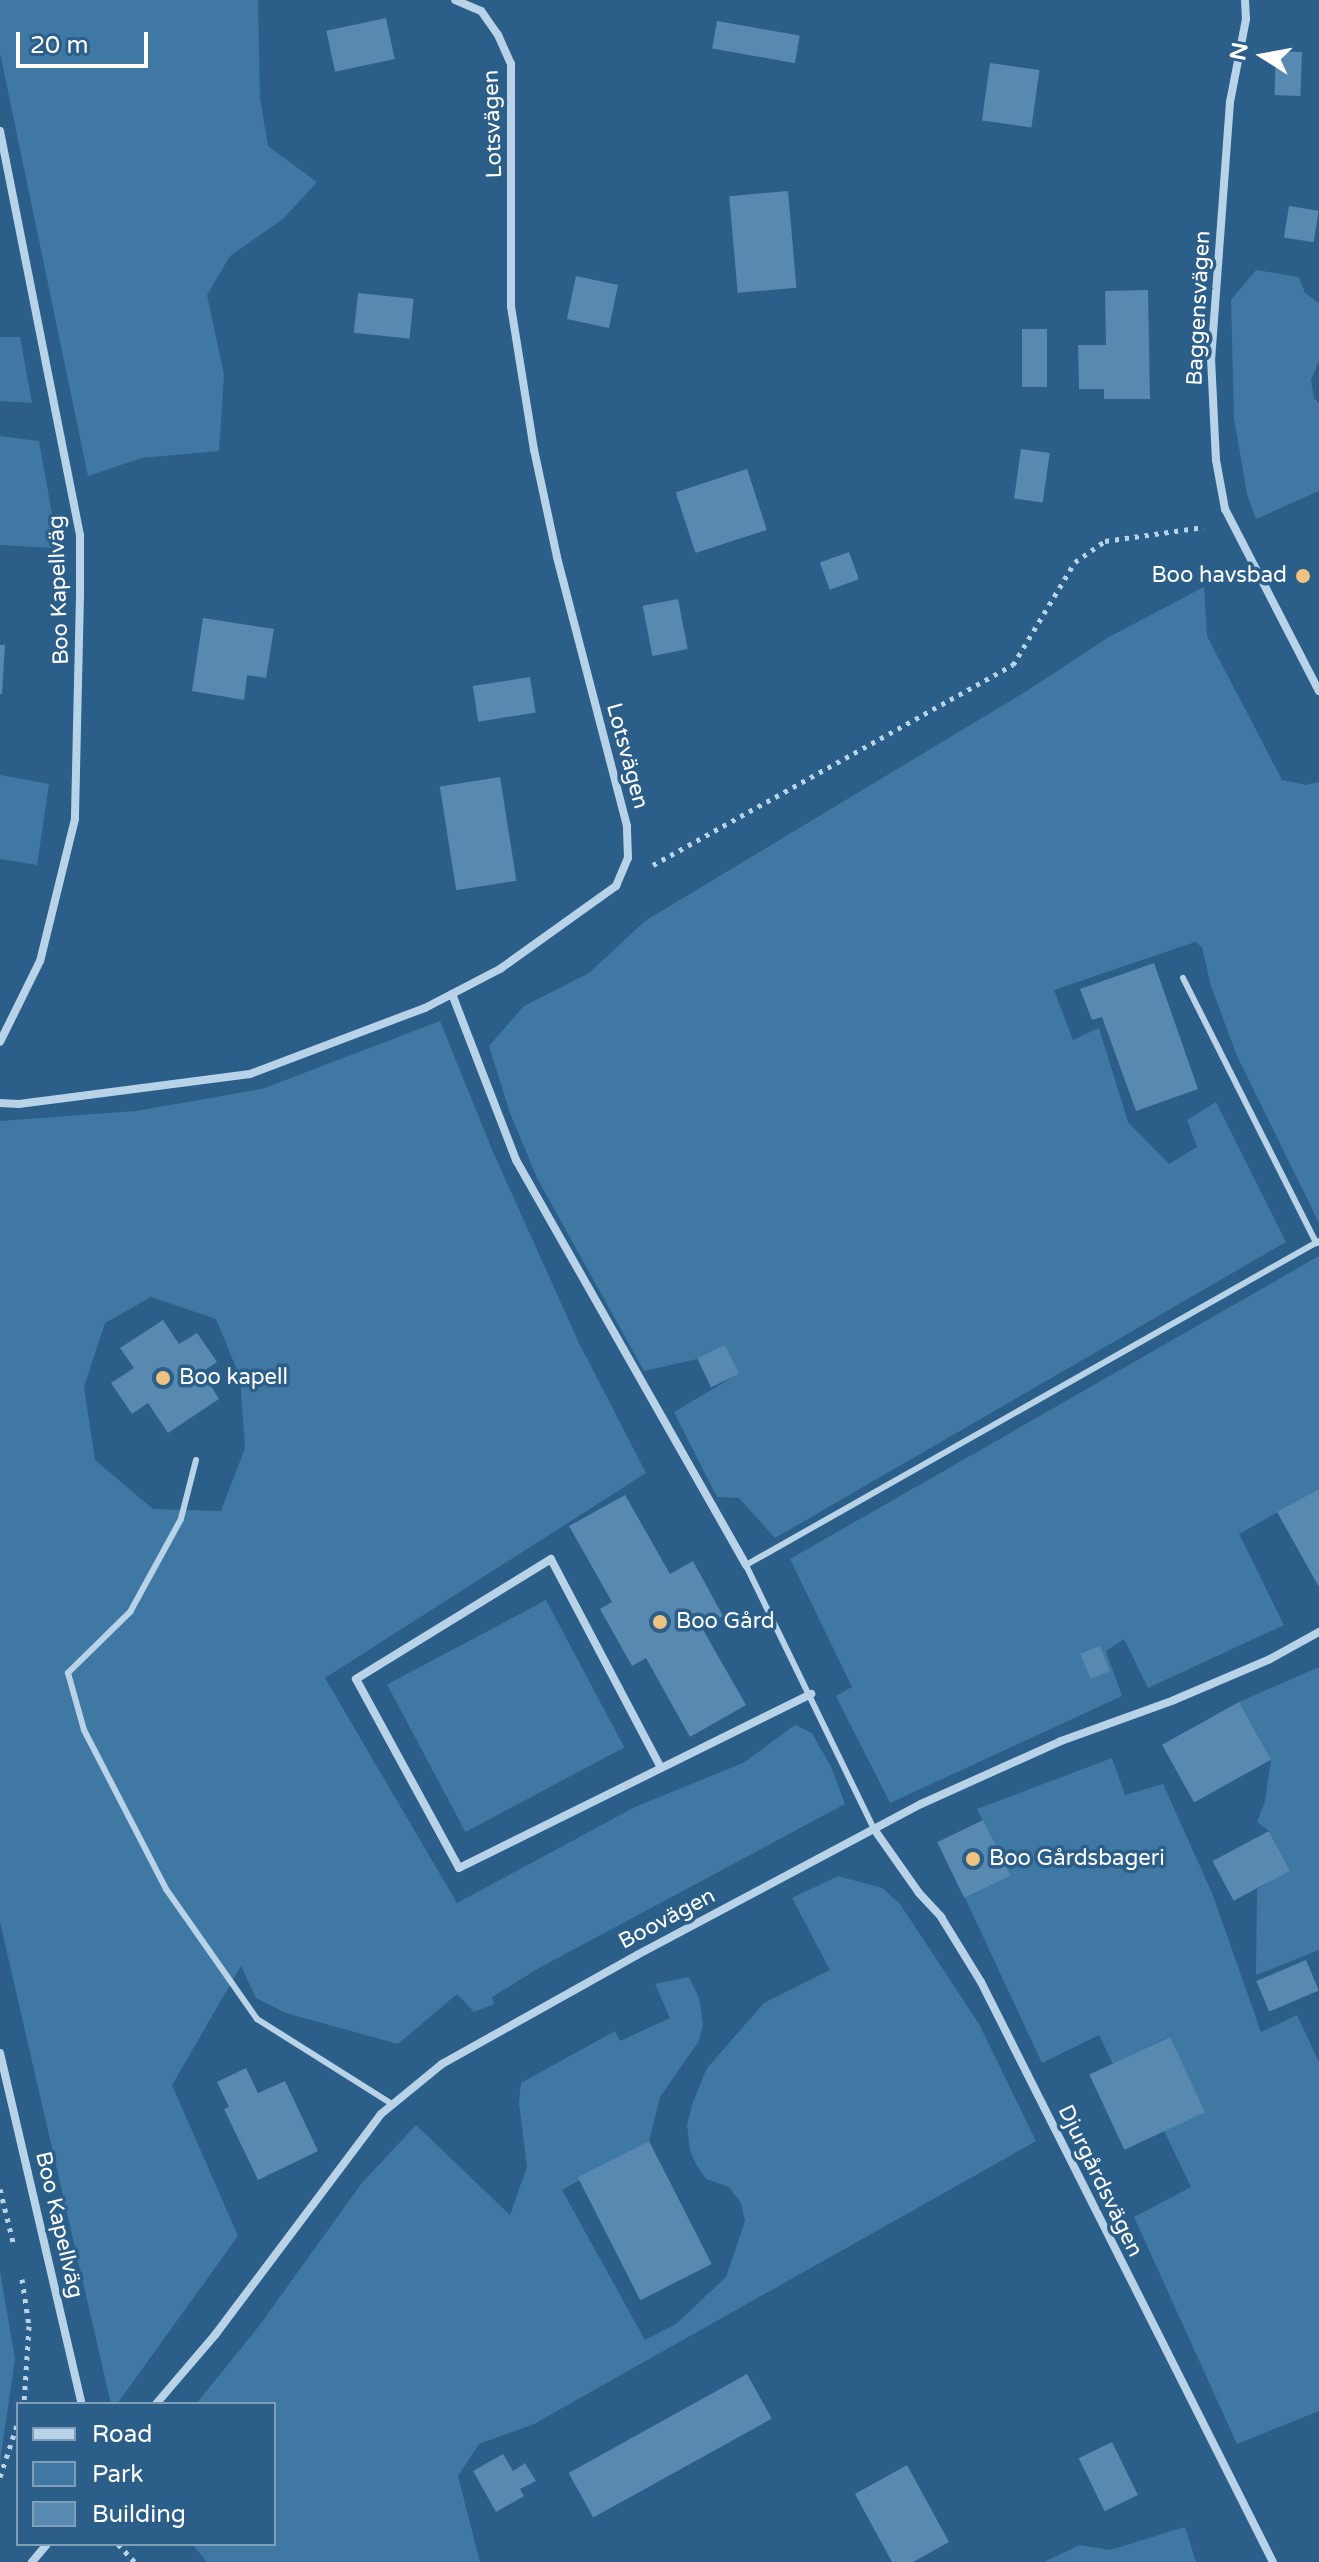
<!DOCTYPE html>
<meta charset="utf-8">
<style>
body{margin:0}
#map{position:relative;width:1319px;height:2562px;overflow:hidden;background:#2b5e88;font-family:"Varela Round",sans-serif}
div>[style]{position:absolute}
.green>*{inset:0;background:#4078a4;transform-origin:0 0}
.building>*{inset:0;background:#5789b1;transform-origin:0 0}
.path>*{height:5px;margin-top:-2.5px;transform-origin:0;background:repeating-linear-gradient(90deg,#b8d3e8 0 4px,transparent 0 10px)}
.service>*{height:6px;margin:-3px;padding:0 3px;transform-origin:3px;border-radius:3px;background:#b8d3e8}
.minor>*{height:8px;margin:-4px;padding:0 4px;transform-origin:4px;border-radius:4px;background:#b8d3e8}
.dots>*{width:22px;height:22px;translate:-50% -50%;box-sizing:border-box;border:4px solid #2b5e88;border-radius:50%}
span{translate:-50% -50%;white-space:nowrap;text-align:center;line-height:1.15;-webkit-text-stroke:7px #2b5e88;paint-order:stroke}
.street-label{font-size:22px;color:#fff}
.poi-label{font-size:22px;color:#fff}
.right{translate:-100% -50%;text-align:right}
.left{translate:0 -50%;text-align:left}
.legend{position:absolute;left:16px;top:2402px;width:260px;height:144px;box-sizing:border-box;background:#2b5e88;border:2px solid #809eb8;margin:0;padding:10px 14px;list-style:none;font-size:24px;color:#fff}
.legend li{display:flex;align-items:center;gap:16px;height:40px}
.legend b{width:40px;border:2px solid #809eb8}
.north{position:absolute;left:1223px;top:16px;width:80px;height:80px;-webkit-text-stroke:6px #2b5e88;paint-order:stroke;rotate:281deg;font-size:22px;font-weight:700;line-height:32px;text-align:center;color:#fff}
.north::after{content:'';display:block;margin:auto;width:28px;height:36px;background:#fff;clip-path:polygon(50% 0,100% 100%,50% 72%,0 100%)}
.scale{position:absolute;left:16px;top:32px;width:132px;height:36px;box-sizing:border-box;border:4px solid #fff;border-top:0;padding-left:10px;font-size:24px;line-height:28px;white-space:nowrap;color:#fff;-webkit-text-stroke:6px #2b5e88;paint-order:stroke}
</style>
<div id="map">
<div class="green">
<div style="clip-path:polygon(0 0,258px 0,260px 98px,268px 146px,317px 182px,283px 219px,230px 256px,207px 295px,224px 375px,219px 451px,141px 458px,88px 476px,0 53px)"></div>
<div style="clip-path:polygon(1256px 270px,1299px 277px,1305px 293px,1319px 303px,1319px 361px,1311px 380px,1314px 398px,1319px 403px,1319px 491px,1256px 519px,1247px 494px,1234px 418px,1231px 300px)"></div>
<div style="clip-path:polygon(0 337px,20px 337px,32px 403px,0 401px)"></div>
<div style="clip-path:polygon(0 436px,39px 441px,52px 514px,53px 548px,0 545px)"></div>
<div style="clip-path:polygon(1204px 587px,1207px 636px,1282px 780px,1306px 785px,1319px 782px,1319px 1223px,1237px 1056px,1211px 986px,1202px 947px,1195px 942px,1054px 990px,1073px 1040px,1099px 1028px,1128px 1122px,1169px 1164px,1197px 1147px,1187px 1120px,1216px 1102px,1286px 1242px,775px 1538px,739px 1498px,717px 1497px,674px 1412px,738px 1374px,697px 1359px,644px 1371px,537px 1178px,510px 1113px,489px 1046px,524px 1006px,589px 973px,645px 921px,1025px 692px,1109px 637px)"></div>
<div style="clip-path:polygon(0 775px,49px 784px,37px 865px,0 859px)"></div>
<div style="clip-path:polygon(evenodd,440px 1021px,493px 1152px,579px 1343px,646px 1473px,325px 1678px,457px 1903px,635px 1807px,743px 1763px,795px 1725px,812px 1733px,831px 1767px,845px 1804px,539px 1968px,492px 1997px,494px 2004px,474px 2012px,457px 1994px,398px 2044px,286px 2013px,256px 1998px,241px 1966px,172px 2085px,238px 2236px,117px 2404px,111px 2404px,0 1922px,0 1121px,136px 1111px,262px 1089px,440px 1021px,151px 1297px,216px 1319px,240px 1377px,245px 1448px,221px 1511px,153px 1509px,95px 1460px,84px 1387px,105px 1323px,151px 1297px)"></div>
<div style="clip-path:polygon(1319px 1256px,1319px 1489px,1239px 1534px,1284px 1625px,1148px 1688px,1124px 1639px,1106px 1651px,1122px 1696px,890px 1803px,836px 1696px,852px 1687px,790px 1559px)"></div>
<div style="left:546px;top:1600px;width:167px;height:180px;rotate:62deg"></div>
<div style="clip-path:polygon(1319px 1667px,1319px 1950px,1256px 1975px,1257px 1889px,1290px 1870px,1269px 1831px,1257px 1822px,1265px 1801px,1271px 1760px,1239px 1702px)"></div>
<div style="clip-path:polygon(1112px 1758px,1125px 1795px,1163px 1784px,1212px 1893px,1261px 2032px,1297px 2015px,1319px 2062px,1319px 2411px,1237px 2444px,1134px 2217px,1191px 2187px,1164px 2131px,1205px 2112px,1169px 2037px,1113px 2064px,1099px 2035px,1042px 2063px,965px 1898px,1009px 1876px,977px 1809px)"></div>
<div style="clip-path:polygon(838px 1876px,882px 1888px,900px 1904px,979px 2024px,1036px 2141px,534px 2424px,479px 2444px,458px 2476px,480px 2562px,207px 2562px,192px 2544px,274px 2544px,274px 2404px,196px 2404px,259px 2326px,361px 2184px,416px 2125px,510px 2215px,527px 2167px,519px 2104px,521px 2083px,615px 2031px,620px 2041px,670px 2018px,655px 1984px,689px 1977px,699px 1998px,703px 2024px,699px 2041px,660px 2097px,649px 2141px,562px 2190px,645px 2340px,676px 2324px,726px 2277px,745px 2221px,741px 2203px,729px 2187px,706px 2179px,697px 2166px,690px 2151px,687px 2125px,693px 2102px,707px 2068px,764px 2003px,830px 1970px,792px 1898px)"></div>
<div style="clip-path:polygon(0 2271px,15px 2359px,0 2462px)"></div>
<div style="clip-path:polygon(1185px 2527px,1196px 2562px,1044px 2562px,1080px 2545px,1110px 2550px)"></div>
</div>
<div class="building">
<div style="left:386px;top:18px;width:42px;height:61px;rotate:78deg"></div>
<div style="left:717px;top:21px;width:84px;height:28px;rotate:10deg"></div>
<div style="left:1276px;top:51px;width:26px;height:44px;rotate:2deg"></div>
<div style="left:990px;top:63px;width:50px;height:58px;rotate:8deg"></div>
<div style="left:788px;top:191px;width:97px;height:59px;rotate:85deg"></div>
<div style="left:1289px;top:206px;width:30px;height:32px;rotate:9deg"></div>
<div style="left:576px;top:276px;width:43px;height:44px;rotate:12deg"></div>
<div style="clip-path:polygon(1148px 290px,1150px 399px,1104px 399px,1104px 389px,1079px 389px,1078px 345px,1106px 345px,1105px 291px)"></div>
<div style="left:358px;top:293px;width:56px;height:40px;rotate:6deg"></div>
<div style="left:1022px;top:329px;width:25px;height:58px"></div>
<div style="left:1021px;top:449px;width:29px;height:50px;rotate:8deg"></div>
<div style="left:747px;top:469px;width:64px;height:75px;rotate:72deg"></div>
<div style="left:849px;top:552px;width:29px;height:31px;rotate:70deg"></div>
<div style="left:678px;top:599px;width:51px;height:36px;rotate:79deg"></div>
<div style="clip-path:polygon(203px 618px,274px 629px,266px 678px,247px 675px,244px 700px,192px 691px)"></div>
<div style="clip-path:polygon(0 645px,5px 645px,2px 694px,0 694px)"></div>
<div style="left:530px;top:677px;width:36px;height:58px;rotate:81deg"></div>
<div style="left:500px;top:777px;width:105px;height:61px;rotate:81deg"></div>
<div style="clip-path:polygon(1154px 963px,1198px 1089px,1136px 1111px,1102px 1017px,1092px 1020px,1080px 989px)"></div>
<div style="clip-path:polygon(163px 1320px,179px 1344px,197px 1333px,217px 1362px,202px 1372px,219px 1399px,168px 1433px,148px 1403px,132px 1414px,111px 1383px,134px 1368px,120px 1348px)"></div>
<div style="left:725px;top:1345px;width:32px;height:31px;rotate:64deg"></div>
<div style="clip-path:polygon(1319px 1489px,1319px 1587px,1277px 1512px)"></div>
<div style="clip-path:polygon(625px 1495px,670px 1574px,693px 1561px,723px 1616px,702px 1628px,746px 1705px,690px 1737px,646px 1658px,632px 1666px,600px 1609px,612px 1602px,569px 1526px)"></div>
<div style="left:1100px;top:1646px;width:27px;height:21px;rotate:68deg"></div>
<div style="left:1239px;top:1702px;width:66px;height:88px;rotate:61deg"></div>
<div style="left:983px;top:1820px;width:62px;height:51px;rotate:64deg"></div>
<div style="left:1269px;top:1831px;width:45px;height:64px;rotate:62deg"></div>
<div style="left:1306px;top:1960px;width:33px;height:54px;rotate:67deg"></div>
<div style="left:1170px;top:2037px;width:83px;height:89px;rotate:65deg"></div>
<div style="clip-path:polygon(246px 2068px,258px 2093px,285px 2081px,318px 2151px,258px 2180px,224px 2109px,229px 2107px,217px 2082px)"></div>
<div style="left:649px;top:2141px;width:138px;height:80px;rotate:63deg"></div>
<div style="left:747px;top:2374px;width:51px;height:204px;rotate:61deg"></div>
<div style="left:1112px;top:2442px;width:59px;height:37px;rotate:64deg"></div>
<div style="clip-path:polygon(503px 2454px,513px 2471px,525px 2463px,536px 2481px,520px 2489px,524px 2496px,496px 2512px,473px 2471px)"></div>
<div style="clip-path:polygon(907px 2465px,949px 2542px,913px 2562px,892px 2562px,855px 2494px)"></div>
</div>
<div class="path">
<div style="left:653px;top:865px;width:412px;rotate:-29.1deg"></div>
<div style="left:1013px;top:665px;width:120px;rotate:-59deg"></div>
<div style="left:1075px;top:562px;width:37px;rotate:-35deg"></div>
<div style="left:1105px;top:541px;width:100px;rotate:-8deg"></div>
<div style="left:0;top:2189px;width:59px;rotate:76.2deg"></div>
<div style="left:22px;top:2279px;width:48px;rotate:81.5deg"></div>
<div style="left:29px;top:2326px;width:78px;rotate:93.7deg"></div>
<div style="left:0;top:2477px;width:58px;rotate:-71.9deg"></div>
<div style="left:118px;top:2544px;width:25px;rotate:47deg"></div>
</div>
<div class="service">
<div style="left:1183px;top:978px;width:297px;rotate:63.3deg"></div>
<div style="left:196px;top:1460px;width:61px;rotate:104.3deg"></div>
<div style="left:181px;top:1519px;width:106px;rotate:118.7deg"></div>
<div style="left:130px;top:1612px;width:87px;rotate:135.5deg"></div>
<div style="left:68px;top:1673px;width:59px;rotate:74.3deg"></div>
<div style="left:84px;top:1730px;width:179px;rotate:62.7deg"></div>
<div style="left:166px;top:1889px;width:159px;rotate:55deg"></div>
<div style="left:257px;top:2019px;width:160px;rotate:32.2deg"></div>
<div style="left:874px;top:1829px;width:293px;rotate:-115.9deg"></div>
<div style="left:746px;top:1565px;width:658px;rotate:-29.49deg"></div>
</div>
<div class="minor">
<div style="left:1245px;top:0;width:19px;rotate:87deg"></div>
<div style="left:1246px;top:19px;width:85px;rotate:100.9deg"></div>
<div style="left:1230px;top:102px;width:257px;rotate:94.2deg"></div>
<div style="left:1211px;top:358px;width:102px;rotate:87.2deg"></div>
<div style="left:1216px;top:460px;width:50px;rotate:79.6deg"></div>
<div style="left:1225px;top:509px;width:205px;rotate:62.7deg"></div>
<div style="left:0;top:131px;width:412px;rotate:78.8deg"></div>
<div style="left:80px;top:535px;width:60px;rotate:90deg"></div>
<div style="left:80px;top:595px;width:224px;rotate:91.3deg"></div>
<div style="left:75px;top:819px;width:146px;rotate:103.8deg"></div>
<div style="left:40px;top:961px;width:90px;rotate:116.3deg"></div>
<div style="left:452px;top:994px;width:178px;rotate:68.9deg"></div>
<div style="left:516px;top:1160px;width:466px;rotate:60.4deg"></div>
<div style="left:0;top:1103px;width:19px;rotate:3deg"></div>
<div style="left:19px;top:1104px;width:233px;rotate:-7.4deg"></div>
<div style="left:250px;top:1074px;width:187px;rotate:-20.7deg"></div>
<div style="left:425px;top:1008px;width:85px;rotate:-27.5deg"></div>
<div style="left:500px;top:969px;width:143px;rotate:-35.6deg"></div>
<div style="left:616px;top:886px;width:30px;rotate:-67deg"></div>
<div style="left:628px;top:858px;width:32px;rotate:-92deg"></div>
<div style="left:627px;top:826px;width:278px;rotate:-104.6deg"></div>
<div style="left:557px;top:557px;width:109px;rotate:-102.1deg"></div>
<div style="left:534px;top:450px;width:145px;rotate:-99.1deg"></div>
<div style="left:511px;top:307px;width:243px;rotate:-90deg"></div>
<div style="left:511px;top:64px;width:32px;rotate:-114deg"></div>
<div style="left:498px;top:35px;width:29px;rotate:-125deg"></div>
<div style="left:481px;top:11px;width:28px;rotate:-157deg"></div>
<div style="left:660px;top:1766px;width:234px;rotate:-117.8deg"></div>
<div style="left:551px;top:1559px;width:229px;rotate:148.4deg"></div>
<div style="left:356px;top:1679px;width:215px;rotate:61.4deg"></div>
<div style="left:459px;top:1868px;width:393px;rotate:-26.3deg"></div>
<div style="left:874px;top:1829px;width:78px;rotate:54.9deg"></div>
<div style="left:919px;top:1893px;width:33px;rotate:47deg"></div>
<div style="left:941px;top:1917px;width:76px;rotate:58.4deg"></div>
<div style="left:981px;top:1982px;width:649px;rotate:63.28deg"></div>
<div style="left:0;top:2053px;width:360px;rotate:76.9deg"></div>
<div style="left:156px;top:2404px;width:91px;rotate:-49.5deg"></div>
<div style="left:215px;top:2335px;width:276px;rotate:-53.1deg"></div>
<div style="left:381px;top:2114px;width:79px;rotate:-39.3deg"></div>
<div style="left:442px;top:2064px;width:223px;rotate:-29.2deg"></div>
<div style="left:637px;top:1955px;width:322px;rotate:-28deg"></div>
<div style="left:921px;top:1804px;width:154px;rotate:-24.2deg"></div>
<div style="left:1061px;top:1741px;width:120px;rotate:-19.9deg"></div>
<div style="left:1174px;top:1700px;width:104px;rotate:-23.1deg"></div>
<div style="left:1270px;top:1659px;width:56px;rotate:-28.9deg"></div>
<div style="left:32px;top:2562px;width:23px;rotate:-50deg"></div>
</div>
<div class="dots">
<div style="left:1303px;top:576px;background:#eec280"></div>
<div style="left:163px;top:1378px;background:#eec280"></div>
<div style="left:660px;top:1622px;background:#eec280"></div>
<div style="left:973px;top:1859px;background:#eec280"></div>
</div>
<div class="street-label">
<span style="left:493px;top:124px;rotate:-92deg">Lotsvägen</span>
<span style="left:1199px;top:308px;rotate:-87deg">Baggensvägen</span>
<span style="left:59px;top:590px;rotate:-92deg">Boo Kapellväg</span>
<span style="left:627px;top:756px;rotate:75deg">Lotsvägen</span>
<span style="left:667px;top:1919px;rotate:-28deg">Boovägen</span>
<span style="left:1100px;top:2181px;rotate:64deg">Djurgårdsvägen</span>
<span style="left:59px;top:2225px;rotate:77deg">Boo Kapellväg</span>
</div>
<div class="poi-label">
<span class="right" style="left:1287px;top:576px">Boo havsbad</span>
<span class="left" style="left:179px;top:1378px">Boo kapell</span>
<span class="left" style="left:676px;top:1622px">Boo Gård</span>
<span class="left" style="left:989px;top:1859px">Boo Gårdsbageri</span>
</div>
<ul class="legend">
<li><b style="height:10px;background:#b8d3e8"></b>Road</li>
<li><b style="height:22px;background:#4078a4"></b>Park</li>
<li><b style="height:22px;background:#5789b1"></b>Building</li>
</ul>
<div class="north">N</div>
<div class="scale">20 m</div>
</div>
